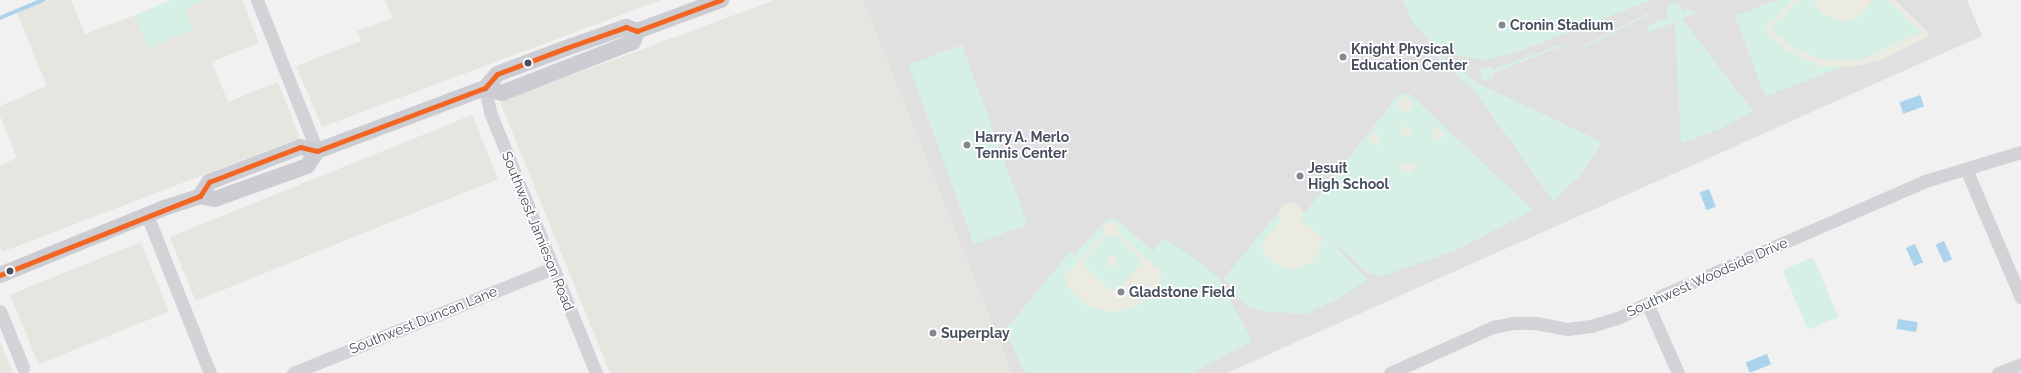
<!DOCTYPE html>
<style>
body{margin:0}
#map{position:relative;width:2021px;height:373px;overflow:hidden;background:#f2f1f1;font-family:Raleway,sans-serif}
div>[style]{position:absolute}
.commercial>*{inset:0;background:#e6e5df;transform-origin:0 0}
.education>*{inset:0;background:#e0e0e1}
.green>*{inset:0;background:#d6f0e5;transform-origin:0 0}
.sand>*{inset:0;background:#ecebe2}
.round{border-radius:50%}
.water>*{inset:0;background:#abd3ee;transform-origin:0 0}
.stream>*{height:3.5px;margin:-1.75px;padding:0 1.75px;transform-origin:1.75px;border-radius:1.75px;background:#abd3ee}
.minor>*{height:13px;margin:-6.5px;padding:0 6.5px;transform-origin:6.5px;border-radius:6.5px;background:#d3d3d7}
.major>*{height:16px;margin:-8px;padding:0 8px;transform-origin:8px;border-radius:8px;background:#cccdd2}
.bus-1>*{height:5px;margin:-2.5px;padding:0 2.5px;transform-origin:2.5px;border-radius:2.5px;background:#f26522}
.dots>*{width:11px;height:11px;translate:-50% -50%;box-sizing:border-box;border:2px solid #fff;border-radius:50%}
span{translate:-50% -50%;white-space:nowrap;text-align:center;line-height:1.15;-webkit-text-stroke:3.5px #fff;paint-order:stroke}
.poi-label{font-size:14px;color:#484f5e;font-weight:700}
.left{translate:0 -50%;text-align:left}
.street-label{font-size:14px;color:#484f5e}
</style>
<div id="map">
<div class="commercial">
<div style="clip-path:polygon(48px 0,71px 0,85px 34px,135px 15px,148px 48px,185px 9px,207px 0,242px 0,259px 43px,212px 62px,228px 102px,278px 82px,300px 138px,2px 252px,0 247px,0 165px,17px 158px,0 116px,0 106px,47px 86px,17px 12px)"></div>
<div style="clip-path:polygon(385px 0,661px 0,322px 127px,296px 66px,361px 41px,357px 31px,392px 18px)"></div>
<div style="clip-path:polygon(775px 0,863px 0,1012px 373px,610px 373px,500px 102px)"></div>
<div style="left:472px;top:115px;width:69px;height:326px;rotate:68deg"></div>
<div style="left:141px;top:242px;width:75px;height:141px;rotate:68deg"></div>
<div style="clip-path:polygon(0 341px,13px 373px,0 373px)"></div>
</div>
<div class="education">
<div style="clip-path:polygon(863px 0,1967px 0,1982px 36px,1227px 373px,1012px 373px)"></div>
</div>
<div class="green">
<div style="clip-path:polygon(171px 0,207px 0,185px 9px,194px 30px,148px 48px,135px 15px)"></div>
<div style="clip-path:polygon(1403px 0,1651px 0,1512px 54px,1484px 60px,1455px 55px,1430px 41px,1411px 19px)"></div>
<div style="clip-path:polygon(1778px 0,1895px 0,1930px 35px,1880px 60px,1843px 67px,1765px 96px,1735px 16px)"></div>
<div style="clip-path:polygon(1670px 3px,1678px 3px,1683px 12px,1692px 9px,1694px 14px,1682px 19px,1753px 111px,1718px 130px,1681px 143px,1675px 22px,1649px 32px,1647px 26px,1668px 18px,1666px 10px)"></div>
<div style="left:1650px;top:12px;width:2px;height:80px;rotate:63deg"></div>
<div style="clip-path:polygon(1566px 43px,1566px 45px,1493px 73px,1494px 77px,1483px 81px,1479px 70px,1490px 66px,1492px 70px)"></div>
<div style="left:962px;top:45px;width:191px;height:57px;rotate:70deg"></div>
<div style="clip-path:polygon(1427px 45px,1479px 84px,1602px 142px,1581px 175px,1553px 201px,1474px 90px,1425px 48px)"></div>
<div style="clip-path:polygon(1399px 94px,1410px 94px,1533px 210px,1454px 251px,1382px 276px,1367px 273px,1322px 231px,1367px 280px,1340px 298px,1305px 314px,1261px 311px,1248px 307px,1224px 278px,1285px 204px,1294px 203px,1305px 213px)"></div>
<div style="clip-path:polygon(1107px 219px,1116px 219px,1153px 251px,1164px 238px,1190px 255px,1218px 277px,1252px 341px,1192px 373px,1025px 373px,1005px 330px,1071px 251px,1075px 254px)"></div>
<div style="left:1813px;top:257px;width:65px;height:33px;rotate:67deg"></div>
</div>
<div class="sand">
<div style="clip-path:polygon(1792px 0,1798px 0,1770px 29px,1792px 47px,1823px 60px,1861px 60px,1921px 32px,1888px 0,1895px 0,1930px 35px,1890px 56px,1866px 64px,1850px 67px,1821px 66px,1787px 50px,1764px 30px)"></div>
<div style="clip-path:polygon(1813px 0,1873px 0,1857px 18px,1842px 21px,1821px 13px)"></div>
<div class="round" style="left:1398px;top:97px;width:14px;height:14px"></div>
<div style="clip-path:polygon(1435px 125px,1445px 134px,1436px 143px,1433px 133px)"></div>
<div class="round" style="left:1401px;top:126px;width:10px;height:10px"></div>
<div style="clip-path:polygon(1375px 129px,1379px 138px,1378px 147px,1368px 139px)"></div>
<div style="clip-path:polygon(1409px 162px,1417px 164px,1409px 174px,1399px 165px)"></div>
<div style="clip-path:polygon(1294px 203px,1301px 209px,1301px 220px,1323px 239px,1319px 252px,1311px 263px,1291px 269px,1275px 264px,1265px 254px,1261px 244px,1281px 220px,1277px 214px,1285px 204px)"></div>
<div style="clip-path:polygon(evenodd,1111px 221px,1118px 224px,1119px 233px,1162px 273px,1158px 286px,1142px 303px,1127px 310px,1113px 312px,1086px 305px,1070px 289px,1064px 277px,1105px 234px,1103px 226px,1111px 221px,1107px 236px,1116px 236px,1140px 258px,1141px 265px,1117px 290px,1110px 290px,1085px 267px,1085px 260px,1107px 236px)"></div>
<div class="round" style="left:1107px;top:256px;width:10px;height:10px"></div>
</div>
<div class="water">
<div style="left:1920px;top:95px;width:12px;height:22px;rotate:70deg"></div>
<div style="left:1709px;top:189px;width:19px;height:10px;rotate:69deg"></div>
<div style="left:1944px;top:241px;width:20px;height:9px;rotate:66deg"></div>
<div style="left:1915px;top:244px;width:20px;height:10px;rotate:66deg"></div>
<div style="left:1898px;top:319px;width:20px;height:10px;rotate:9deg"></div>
<div style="left:1767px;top:354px;width:11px;height:23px;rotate:68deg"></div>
</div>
<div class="stream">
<div style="left:0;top:18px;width:47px;rotate:-22.7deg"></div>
</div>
<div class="minor">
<div style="left:257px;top:0;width:162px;rotate:68.3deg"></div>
<div style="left:485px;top:88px;width:25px;rotate:78deg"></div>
<div style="left:490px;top:112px;width:282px;rotate:67.9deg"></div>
<div style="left:1966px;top:169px;width:140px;rotate:66.9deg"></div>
<div style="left:147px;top:215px;width:170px;rotate:68.3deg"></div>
<div style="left:1648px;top:305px;width:74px;rotate:66.2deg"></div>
<div style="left:0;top:311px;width:61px;rotate:67.7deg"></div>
<div style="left:293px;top:373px;width:280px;rotate:-22deg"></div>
<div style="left:1390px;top:373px;width:113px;rotate:-24.1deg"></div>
<div style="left:1493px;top:327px;width:20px;rotate:-11deg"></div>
<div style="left:1513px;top:323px;width:23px"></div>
<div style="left:1536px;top:323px;width:32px;rotate:11deg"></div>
<div style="left:1567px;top:329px;width:24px;rotate:-7deg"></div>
<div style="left:1591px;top:326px;width:30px;rotate:-17deg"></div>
<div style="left:1620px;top:317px;width:48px;rotate:-27.1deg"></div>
<div style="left:1663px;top:295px;width:286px;rotate:-23.5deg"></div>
<div style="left:1925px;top:181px;width:100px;rotate:-16.8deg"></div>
<div style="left:1998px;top:373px;width:25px;rotate:-21deg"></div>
</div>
<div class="major">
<div style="left:485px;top:88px;width:18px;rotate:16deg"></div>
<div style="left:502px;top:93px;width:141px;rotate:-21.3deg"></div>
<div style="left:633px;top:42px;width:12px;rotate:-70deg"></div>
<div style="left:200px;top:196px;width:17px;rotate:-57deg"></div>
<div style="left:209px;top:182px;width:97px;rotate:-21deg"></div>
<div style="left:300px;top:147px;width:17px;rotate:13deg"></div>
<div style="left:317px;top:151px;width:179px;rotate:-20.6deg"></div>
<div style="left:485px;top:88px;width:18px;rotate:-49deg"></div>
<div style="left:497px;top:74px;width:74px;rotate:-20.6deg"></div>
<div style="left:566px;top:48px;width:64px;rotate:-19.3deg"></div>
<div style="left:626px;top:27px;width:12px;rotate:20deg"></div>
<div style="left:637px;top:31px;width:90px;rotate:-20.3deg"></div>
<div style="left:0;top:275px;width:177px;rotate:-22.2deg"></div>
<div style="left:164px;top:208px;width:38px;rotate:-18deg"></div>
<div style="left:200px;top:196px;width:15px;rotate:11deg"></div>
<div style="left:215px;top:199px;width:98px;rotate:-19.7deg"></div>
<div style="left:307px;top:166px;width:18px;rotate:-56deg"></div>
</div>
<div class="bus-1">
<div style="left:0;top:275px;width:215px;rotate:-21.6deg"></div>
<div style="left:200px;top:196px;width:17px;rotate:-57deg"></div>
<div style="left:209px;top:182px;width:97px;rotate:-21deg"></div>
<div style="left:300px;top:147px;width:17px;rotate:13deg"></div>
<div style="left:317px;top:151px;width:179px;rotate:-20.6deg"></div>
<div style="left:485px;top:88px;width:18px;rotate:-49deg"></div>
<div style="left:497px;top:74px;width:74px;rotate:-20.6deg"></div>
<div style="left:566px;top:48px;width:64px;rotate:-19.3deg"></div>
<div style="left:626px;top:27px;width:12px;rotate:20deg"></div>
<div style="left:637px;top:31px;width:90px;rotate:-20.3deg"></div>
</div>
<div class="dots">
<div style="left:1502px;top:25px;background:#848891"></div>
<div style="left:1343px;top:57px;background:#848891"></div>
<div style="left:528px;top:63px;background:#484f5e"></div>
<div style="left:967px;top:145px;background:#848891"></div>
<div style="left:1300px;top:176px;background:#848891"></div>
<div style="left:10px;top:271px;background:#484f5e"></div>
<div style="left:1121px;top:292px;background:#848891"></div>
<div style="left:933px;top:333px;background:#848891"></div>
</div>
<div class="poi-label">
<span class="left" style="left:1510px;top:25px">Cronin Stadium</span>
<span class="left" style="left:1351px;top:57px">Knight Physical<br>Education Center</span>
<span class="left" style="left:975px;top:145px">Harry A. Merlo<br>Tennis Center</span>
<span class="left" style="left:1308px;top:176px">Jesuit<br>High School</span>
<span class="left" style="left:1129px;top:292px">Gladstone Field</span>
<span class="left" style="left:941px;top:333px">Superplay</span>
</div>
<div class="street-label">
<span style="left:538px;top:231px;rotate:68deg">Southwest Jamieson Road</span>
<span style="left:1707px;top:277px;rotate:-24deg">Southwest Woodside Drive</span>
<span style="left:423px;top:320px;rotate:-22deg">Southwest Duncan Lane</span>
</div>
</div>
